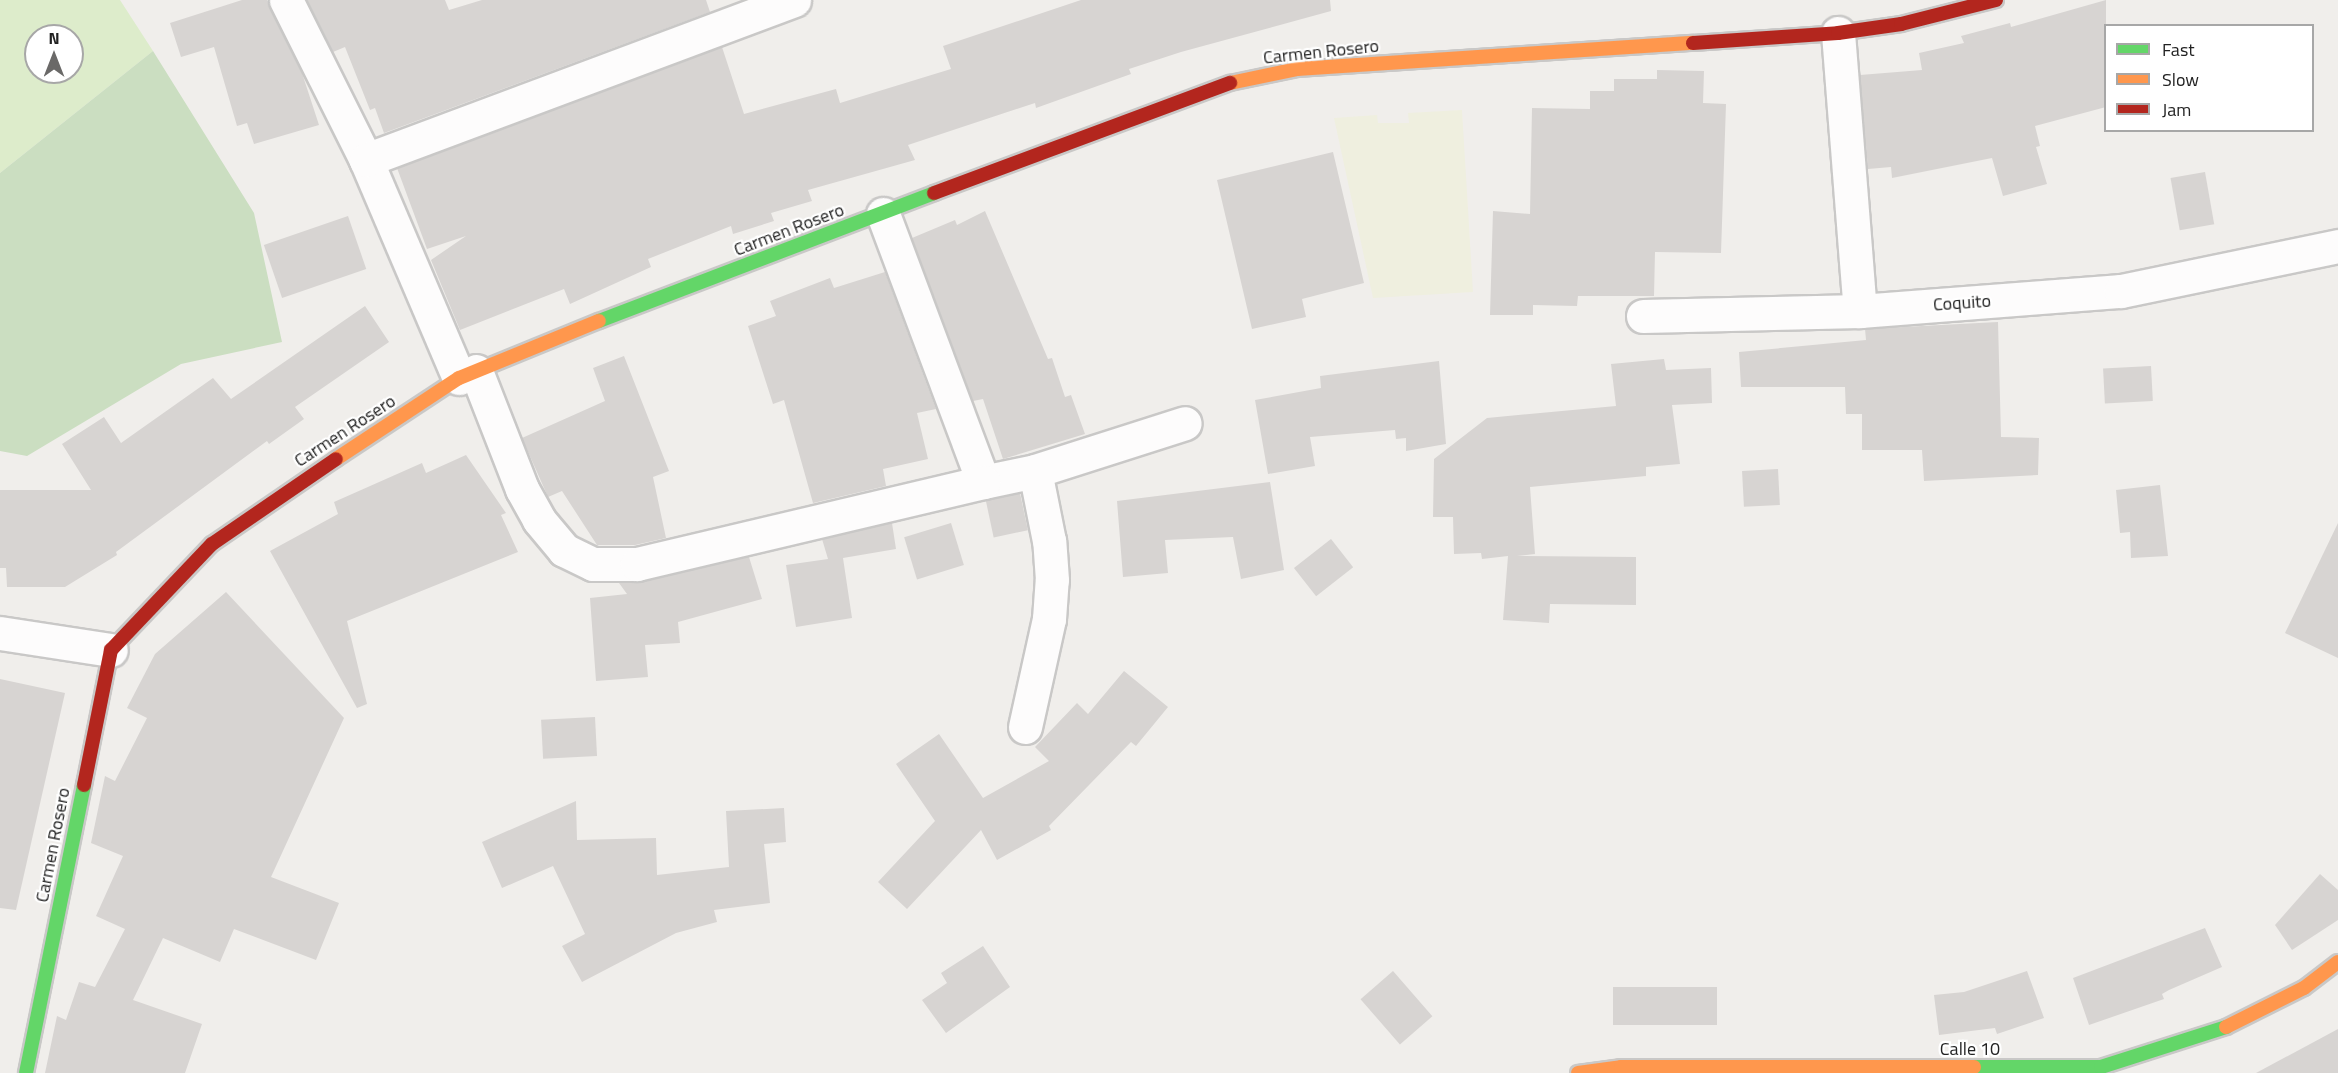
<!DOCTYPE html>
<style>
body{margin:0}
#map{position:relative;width:2338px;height:1073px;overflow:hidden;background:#f0eeeb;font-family:"Titillium Web",sans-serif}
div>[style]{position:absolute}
.farmland>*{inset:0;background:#efefdf}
.grass>*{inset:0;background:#ddeccb}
.forest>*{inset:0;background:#cbdec1}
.building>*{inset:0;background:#d7d4d2;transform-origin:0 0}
.roads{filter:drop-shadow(2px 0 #c9c8c7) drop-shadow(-2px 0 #c9c8c7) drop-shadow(0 2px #c9c8c7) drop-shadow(0 -2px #c9c8c7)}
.street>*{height:33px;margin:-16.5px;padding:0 16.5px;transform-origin:16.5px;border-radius:16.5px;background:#fdfcfc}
.fast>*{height:14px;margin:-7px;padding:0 7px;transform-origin:7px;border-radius:7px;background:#63d668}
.slow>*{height:14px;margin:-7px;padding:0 7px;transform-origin:7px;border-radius:7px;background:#ff974d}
.jam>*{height:14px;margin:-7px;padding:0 7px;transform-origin:7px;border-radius:7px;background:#b3261e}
span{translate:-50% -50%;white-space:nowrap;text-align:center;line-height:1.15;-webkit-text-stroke:4.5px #fff;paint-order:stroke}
.street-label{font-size:18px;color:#222}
.legend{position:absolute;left:2104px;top:24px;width:210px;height:108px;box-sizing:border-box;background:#fff;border:2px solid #a7a7a7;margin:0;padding:8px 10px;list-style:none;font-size:18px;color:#222}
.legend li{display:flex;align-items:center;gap:12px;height:30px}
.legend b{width:30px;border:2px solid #a7a7a7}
.north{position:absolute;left:24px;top:24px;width:60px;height:60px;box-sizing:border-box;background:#fff;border:2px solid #a7a7a7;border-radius:50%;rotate:0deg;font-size:16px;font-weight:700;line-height:24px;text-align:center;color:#222}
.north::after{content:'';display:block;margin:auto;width:21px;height:27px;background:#6a6968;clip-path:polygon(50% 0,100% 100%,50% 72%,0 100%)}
</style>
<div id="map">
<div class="farmland">
<div style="clip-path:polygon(1462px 110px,1473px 292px,1373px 298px,1334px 118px,1377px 115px,1378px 123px,1409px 123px,1408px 113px)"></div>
</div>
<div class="grass">
<div style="clip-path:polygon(evenodd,0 0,120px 0,153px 51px,0 173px,0 0,36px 36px,72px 36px,72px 72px,36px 72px,36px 36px)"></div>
</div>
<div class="forest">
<div style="clip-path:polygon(153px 51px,254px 213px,282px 342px,181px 364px,27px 456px,0 451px,0 173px)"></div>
</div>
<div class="building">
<div style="clip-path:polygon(242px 0,267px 0,302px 73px,319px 125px,254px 144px,247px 123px,237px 126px,214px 47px,181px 57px,170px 23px)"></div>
<div style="clip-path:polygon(307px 0,445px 0,449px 10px,482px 0,706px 0,710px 12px,384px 133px,375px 108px,370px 110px,345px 47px,333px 52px)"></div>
<div style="clip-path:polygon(1081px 0,1330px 0,1331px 11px,1181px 52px,1129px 69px,1131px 74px,1036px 108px,1035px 103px,908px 145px,915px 160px,808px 190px,812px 201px,771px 213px,774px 221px,733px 234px,731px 226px,648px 259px,651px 267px,570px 304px,564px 289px,460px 330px,431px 260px,466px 236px,427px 249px,397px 168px,722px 47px,744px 114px,836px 89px,840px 103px,951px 69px,943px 46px)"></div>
<div style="clip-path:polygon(2106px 0,2106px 107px,2035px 126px,2040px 146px,2036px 147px,2047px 184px,2003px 196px,1992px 158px,1892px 178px,1891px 167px,1868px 169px,1860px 75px,1922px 70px,1919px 53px,1964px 43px,1961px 36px,2010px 23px,2011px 27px)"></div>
<div style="clip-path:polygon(1657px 70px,1704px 71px,1703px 103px,1726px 104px,1721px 253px,1655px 252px,1654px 296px,1578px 296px,1577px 306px,1533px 305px,1533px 315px,1490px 315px,1493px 211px,1530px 214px,1532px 108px,1590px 109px,1590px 91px,1614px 91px,1614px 79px,1657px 79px)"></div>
<div style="clip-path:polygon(1333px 152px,1364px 283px,1302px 299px,1306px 317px,1252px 329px,1217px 180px)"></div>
<div style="left:2205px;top:172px;width:53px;height:35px;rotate:80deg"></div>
<div style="clip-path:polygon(985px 211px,1048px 359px,1052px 358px,1065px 397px,1071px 395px,1085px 434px,1003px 459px,983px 399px,973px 401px,912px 238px,955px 220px,957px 225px)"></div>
<div style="left:348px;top:216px;width:56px;height:89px;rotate:71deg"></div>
<div style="clip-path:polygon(885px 272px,936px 409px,917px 413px,928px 459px,883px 469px,886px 486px,813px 503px,784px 400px,773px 404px,748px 326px,776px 316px,770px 301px,830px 278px,834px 288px)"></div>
<div style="clip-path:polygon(365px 306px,389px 342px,295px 407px,304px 419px,269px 444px,267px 441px,116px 552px,117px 555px,65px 587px,7px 587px,6px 568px,0 568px,0 490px,91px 490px,62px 444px,104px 417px,121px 443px,213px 378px,231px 399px)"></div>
<div style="clip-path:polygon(1998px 322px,2001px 437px,2039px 438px,2038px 475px,1924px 481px,1922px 450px,1862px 450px,1862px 414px,1846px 414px,1845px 387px,1741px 387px,1739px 352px,1866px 340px,1865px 329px)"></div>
<div style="clip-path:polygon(624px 356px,669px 471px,653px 477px,666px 538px,635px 545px,597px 545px,562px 491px,548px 497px,522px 438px,605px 401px,593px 368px)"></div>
<div style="clip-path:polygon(1664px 359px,1666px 370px,1711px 368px,1712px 403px,1672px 405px,1680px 464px,1646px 467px,1646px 476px,1530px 487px,1535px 554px,1517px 556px,1636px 557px,1636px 605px,1550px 604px,1549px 623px,1503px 620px,1508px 556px,1482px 559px,1481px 553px,1454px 554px,1453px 517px,1433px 517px,1434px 459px,1487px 418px,1616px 406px,1611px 364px)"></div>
<div style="clip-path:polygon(1439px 361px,1446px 444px,1406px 451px,1406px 438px,1396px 439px,1395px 430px,1310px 437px,1315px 466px,1268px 474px,1255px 400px,1321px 388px,1320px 376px)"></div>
<div style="left:2151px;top:366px;width:35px;height:48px;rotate:87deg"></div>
<div style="clip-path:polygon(466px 455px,506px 513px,501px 515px,518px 552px,347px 621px,367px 704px,357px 708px,270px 551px,338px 514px,334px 502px,422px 463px,426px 473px)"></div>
<div style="left:1778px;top:469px;width:36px;height:36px;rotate:87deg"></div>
<div style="clip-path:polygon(1270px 482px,1284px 570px,1241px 579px,1233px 537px,1165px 540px,1168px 573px,1123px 577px,1117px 501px)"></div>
<div style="clip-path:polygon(2160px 485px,2168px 556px,2131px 558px,2130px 532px,2120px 533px,2116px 490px)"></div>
<div style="left:1020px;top:493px;width:38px;height:35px;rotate:78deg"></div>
<div style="clip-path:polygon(892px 523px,896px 549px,843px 558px,852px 618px,796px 627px,786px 565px,828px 559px,822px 539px)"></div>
<div style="left:951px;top:523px;width:44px;height:49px;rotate:73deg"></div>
<div style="clip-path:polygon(2338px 523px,2338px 658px,2285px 633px)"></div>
<div style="left:1331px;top:539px;width:36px;height:47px;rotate:52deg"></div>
<div style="clip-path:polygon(749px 557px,762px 599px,678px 622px,680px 643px,645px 645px,648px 677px,596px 681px,590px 598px,627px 594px,619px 583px,641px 582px)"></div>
<div style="clip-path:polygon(226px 592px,344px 718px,271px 877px,339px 903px,316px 960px,234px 929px,220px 962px,163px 938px,133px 1000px,202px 1024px,185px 1073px,45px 1073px,57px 1016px,66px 1020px,79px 982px,95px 987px,125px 929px,96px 916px,123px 856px,91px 843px,105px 776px,115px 781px,147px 718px,127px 708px,155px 654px)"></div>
<div style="clip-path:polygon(1124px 671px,1168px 707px,1136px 746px,1131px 742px,1049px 826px,1051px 830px,997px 860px,981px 830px,907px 909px,878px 882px,935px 821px,896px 764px,939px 734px,983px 798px,1049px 761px,1035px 747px,1077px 703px,1088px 714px)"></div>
<div style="clip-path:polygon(0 679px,65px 693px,16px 910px,0 908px)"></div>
<div style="left:595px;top:717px;width:39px;height:54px;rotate:87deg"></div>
<div style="clip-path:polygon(576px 801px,577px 840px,656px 838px,657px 875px,729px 867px,726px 811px,784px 808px,786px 842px,764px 844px,770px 903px,714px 910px,717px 922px,676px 933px,582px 982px,562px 946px,585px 934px,553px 866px,502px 888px,482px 842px)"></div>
<div style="clip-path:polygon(2320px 874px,2338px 890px,2338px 920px,2292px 950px,2275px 925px)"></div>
<div style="clip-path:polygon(2205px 928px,2222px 967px,2169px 990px,2162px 994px,2164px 999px,2089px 1025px,2073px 978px)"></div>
<div style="clip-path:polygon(983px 946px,1010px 987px,946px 1033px,922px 1000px,947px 983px,941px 973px)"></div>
<div style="left:1393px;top:971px;width:60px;height:43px;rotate:49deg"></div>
<div style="clip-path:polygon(2027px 971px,2044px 1018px,1997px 1034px,1995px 1028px,1939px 1035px,1934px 995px,1964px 992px)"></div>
<div style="left:1613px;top:987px;width:104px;height:38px"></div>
<div style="clip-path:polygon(2338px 1029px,2338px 1073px,2256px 1073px)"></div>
</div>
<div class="roads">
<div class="street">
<div style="left:286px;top:0;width:179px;rotate:63.4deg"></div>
<div style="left:366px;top:160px;width:237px;rotate:66.9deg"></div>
<div style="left:1838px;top:33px;width:279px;rotate:85.5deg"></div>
<div style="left:1860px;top:311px;width:262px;rotate:-4.4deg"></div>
<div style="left:2121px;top:291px;width:222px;rotate:-11.7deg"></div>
<div style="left:366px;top:160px;width:457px;rotate:-20.5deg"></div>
<div style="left:883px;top:214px;width:286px;rotate:69.5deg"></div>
<div style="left:983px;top:482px;width:53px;rotate:-11.9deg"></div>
<div style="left:1035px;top:471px;width:157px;rotate:-17.7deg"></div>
<div style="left:1643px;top:316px;width:217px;rotate:-1.3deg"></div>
<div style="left:476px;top:371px;width:127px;rotate:68.7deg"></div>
<div style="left:522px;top:489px;width:35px;rotate:61deg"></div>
<div style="left:539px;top:520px;width:39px;rotate:50deg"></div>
<div style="left:564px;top:550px;width:32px;rotate:26deg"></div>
<div style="left:593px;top:564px;width:44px"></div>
<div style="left:637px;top:564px;width:356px;rotate:-13.3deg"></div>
<div style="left:0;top:633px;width:112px;rotate:8.7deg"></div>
<div style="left:1025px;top:727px;width:111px;rotate:-77.5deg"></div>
<div style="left:1049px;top:619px;width:39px;rotate:-86deg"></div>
<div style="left:1052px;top:580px;width:39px;rotate:-94deg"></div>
<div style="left:1049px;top:541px;width:71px;rotate:-101.3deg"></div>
</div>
<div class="fast">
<div style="left:599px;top:321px;width:359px;rotate:-20.9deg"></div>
<div style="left:1974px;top:1067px;width:127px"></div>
<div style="left:2101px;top:1067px;width:131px;rotate:-17.7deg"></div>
<div style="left:26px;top:1073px;width:294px;rotate:-78.6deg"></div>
</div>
<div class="slow">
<div style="left:1230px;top:83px;width:68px;rotate:-11.8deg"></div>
<div style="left:1297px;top:69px;width:397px;rotate:-3.8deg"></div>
<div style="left:336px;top:459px;width:147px;rotate:-33.4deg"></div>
<div style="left:459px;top:378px;width:151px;rotate:-22.2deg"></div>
<div style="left:2226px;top:1027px;width:87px;rotate:-26.6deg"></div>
<div style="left:2304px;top:988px;width:43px;rotate:-37.4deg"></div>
<div style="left:1578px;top:1073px;width:43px;rotate:-7.9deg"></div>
<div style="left:1621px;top:1067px;width:353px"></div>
</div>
<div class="jam">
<div style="left:1693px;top:43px;width:145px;rotate:-3.9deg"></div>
<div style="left:1838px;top:33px;width:64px;rotate:-8.1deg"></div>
<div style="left:1901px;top:24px;width:98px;rotate:-14.2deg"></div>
<div style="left:934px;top:193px;width:316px;rotate:-20.4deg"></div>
<div style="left:84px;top:785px;width:138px;rotate:-78.7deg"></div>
<div style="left:111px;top:650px;width:146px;rotate:-46.4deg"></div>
<div style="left:212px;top:544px;width:150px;rotate:-34.4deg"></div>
</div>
</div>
<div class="street-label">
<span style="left:1321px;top:52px;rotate:-6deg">Carmen Rosero</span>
<span style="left:789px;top:230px;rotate:-21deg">Carmen Rosero</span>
<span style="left:1962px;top:303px;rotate:-4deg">Coquito</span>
<span style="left:345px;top:431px;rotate:-33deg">Carmen Rosero</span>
<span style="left:53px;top:845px;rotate:-79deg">Carmen Rosero</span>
<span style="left:1970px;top:1049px">Calle 10</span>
</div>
<ul class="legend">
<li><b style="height:8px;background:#63d668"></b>Fast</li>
<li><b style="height:8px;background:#ff974d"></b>Slow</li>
<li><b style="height:8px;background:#b3261e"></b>Jam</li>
</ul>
<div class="north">N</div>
</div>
